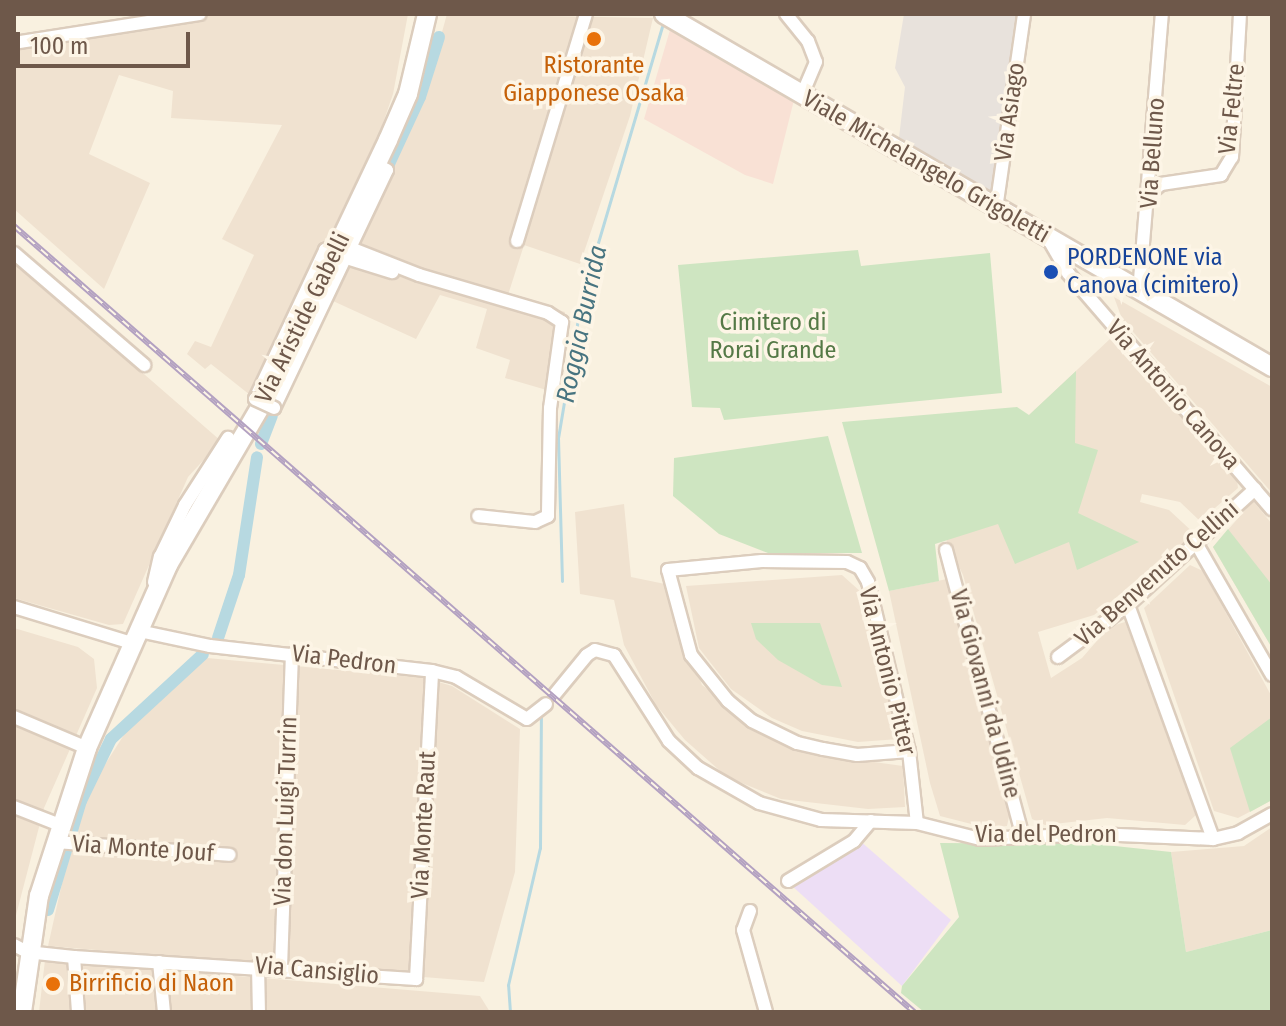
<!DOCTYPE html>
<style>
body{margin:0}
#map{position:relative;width:1286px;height:1026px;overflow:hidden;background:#f9f1e0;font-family:"Fira Sans Condensed",sans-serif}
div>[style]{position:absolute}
.residential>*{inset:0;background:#f0e2d0}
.commercial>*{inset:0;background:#f9e1d5}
.industrial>*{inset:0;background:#e8e2dc}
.education>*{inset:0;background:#eddef5}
.green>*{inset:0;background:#cee5c1}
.stream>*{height:3px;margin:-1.5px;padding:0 1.5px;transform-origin:1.5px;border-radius:1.5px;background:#b7d9e1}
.canal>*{height:12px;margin:-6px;padding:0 6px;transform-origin:6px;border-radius:6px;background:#b7d9e1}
.roads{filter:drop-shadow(2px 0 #dccdbd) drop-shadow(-2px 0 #dccdbd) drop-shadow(0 2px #dccdbd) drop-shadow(0 -2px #dccdbd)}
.street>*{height:12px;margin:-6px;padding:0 6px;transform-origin:6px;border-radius:6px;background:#fff}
.secondary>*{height:18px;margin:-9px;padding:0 9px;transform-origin:9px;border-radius:9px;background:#fff}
.rail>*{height:6px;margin-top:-3px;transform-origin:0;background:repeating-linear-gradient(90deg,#fdf5e6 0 9px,#b3a1c1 0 18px);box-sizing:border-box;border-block:2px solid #b3a1c1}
.bridges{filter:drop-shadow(2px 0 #dccdbd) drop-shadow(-2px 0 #dccdbd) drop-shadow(0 2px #dccdbd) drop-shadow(0 -2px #dccdbd)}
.street-bridge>*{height:12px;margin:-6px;padding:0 6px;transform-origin:6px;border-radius:6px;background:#fff}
.dots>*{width:22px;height:22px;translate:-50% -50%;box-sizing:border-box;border:4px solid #fdf5e6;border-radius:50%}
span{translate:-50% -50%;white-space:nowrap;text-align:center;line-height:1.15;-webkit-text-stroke:7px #fdf5e6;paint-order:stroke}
.food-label{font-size:24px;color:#c56008}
.left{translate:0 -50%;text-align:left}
.street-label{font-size:24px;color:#6e584a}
.transit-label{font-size:24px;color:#164399}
.park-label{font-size:24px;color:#547946}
.water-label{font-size:26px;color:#477480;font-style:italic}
.frame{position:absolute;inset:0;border:16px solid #6e584a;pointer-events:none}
.scale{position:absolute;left:16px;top:32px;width:174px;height:36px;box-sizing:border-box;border:4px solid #6e584a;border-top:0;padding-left:10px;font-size:24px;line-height:28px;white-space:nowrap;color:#6e584a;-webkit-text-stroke:6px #fdf5e6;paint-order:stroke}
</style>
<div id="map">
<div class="residential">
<div style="clip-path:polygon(153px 14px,408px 14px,393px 94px,373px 152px,259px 402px,211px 364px,205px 369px,187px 354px,195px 341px,211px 347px,254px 255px,222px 239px,282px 125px,171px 118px,173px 91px,119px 75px,89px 154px,150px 183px,104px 289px,14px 209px,14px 36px)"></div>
<div style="clip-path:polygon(447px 14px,653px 18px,630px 116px,580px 264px,524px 245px,508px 295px,565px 312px,550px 391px,505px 378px,510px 360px,476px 348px,487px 309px,440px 295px,416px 339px,333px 301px,424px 97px)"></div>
<div style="clip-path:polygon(14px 261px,221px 441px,188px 477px,123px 624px,109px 625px,14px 598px)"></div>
<div style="clip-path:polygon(1114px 297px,1272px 387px,1272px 493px,1122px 319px)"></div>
<div style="clip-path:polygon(1111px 338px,1237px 480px,1238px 488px,1200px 521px,1180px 502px,1142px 494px,1140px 502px,1169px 510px,1196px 535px,1094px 615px,1038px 632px,1051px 678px,1082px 658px,1109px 627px,1125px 622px,1194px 805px,1196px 815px,1185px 825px,1107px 818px,1045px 825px,1032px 819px,963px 575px,947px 542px,923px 458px,1029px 415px)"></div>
<div style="clip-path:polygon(1253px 501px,1272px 524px,1272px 648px,1213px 547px)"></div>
<div style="clip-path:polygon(624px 504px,631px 577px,665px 584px,702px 685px,794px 751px,903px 766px,905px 807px,868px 809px,781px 799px,727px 777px,685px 740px,656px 705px,624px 645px,614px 600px,580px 594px,575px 512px)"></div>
<div style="clip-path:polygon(1190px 565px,1203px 571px,1272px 697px,1272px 800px,1238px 818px,1214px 811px,1144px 608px)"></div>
<div style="clip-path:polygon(842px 575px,861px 592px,899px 739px,858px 742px,802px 731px,772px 718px,731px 689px,699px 648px,686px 586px)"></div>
<div style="clip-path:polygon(947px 579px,1010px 812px,1007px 826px,987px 828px,940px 816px,930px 783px,889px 591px)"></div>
<div style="clip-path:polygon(14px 628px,78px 647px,94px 659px,97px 688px,44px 808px,14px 923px)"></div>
<div style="clip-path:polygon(207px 658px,425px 678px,452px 686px,520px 729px,515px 872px,484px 982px,48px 946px,69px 852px,92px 785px,127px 730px)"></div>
<div style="clip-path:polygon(1272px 827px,1272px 930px,1186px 952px,1171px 852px,1244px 846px)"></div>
<div style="clip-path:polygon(45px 960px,480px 996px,490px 1012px,39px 1012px)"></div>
</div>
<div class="commercial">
<div style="clip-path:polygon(672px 23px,795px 96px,773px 184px,745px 175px,644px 119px)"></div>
</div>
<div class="industrial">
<div style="clip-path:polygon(904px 14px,1017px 14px,991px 201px,898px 146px,905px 87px,895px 68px)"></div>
</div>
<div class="education">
<div style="clip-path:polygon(859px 840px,951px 920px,902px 986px,791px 885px)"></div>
</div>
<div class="green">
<div style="clip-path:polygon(858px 250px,861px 266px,990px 253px,1002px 393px,724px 420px,720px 408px,692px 407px,678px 265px)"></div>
<div style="clip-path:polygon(1076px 371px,1075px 443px,1098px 450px,1078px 513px,1139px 542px,1077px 570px,1069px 542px,1015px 564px,998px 524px,935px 544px,939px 581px,889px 591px,842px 422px,1017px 407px,1029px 415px)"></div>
<div style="clip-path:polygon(828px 436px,862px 553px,768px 553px,719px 534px,673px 496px,674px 458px)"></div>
<div style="clip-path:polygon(1228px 529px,1272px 585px,1272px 648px,1213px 547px)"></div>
<div style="clip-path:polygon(751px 623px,820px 623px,842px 687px,822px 685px,778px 660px,756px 639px)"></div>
<div style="clip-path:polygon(1272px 717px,1272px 800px,1250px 812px,1230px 748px)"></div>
<div style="clip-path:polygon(940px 843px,1096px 844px,1171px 852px,1186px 952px,1272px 930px,1272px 1012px,924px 1012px,901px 993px,902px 986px,959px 917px)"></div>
</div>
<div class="stream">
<div style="left:562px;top:581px;width:143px;rotate:-91.6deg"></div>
<div style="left:558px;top:438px;width:140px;rotate:-80.5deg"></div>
<div style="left:581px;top:300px;width:285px;rotate:-73.5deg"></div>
<div style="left:510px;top:1012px;width:27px;rotate:-94deg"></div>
<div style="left:508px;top:985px;width:141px;rotate:-76.9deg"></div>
<div style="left:540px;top:848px;width:134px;rotate:-89.6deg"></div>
</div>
<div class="canal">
<div style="left:389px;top:164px;width:74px;rotate:-65.2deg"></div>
<div style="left:420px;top:97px;width:63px;rotate:-72.4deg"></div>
<div style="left:261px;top:444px;width:30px;rotate:-69deg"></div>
<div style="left:218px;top:638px;width:66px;rotate:-71.6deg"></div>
<div style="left:239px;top:575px;width:119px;rotate:-81.3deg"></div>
<div style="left:48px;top:910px;width:114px;rotate:-73.2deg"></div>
<div style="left:81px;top:801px;width:69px;rotate:-64.2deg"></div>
<div style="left:111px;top:739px;width:125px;rotate:-42.7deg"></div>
</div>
<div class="roads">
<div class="street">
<div style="left:786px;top:14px;width:35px;rotate:51deg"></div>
<div style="left:808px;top:41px;width:22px;rotate:69deg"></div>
<div style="left:816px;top:62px;width:36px;rotate:113deg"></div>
<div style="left:14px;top:43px;width:188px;rotate:-8.9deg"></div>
<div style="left:1150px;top:193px;width:14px;rotate:-39deg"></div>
<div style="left:1161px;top:184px;width:61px;rotate:-8.5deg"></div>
<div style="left:1221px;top:175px;width:21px;rotate:-59deg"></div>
<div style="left:1232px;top:157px;width:143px;rotate:-86.8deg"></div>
<div style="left:996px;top:209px;width:197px;rotate:-81.8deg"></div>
<div style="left:1049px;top:240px;width:38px;rotate:60deg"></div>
<div style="left:1068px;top:273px;width:312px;rotate:49.2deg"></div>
<div style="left:517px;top:241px;width:237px;rotate:-73.1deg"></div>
<div style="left:348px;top:247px;width:76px;rotate:21.5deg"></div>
<div style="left:419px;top:275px;width:134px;rotate:16.4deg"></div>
<div style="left:548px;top:313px;width:17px;rotate:33deg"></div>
<div style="left:562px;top:322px;width:87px;rotate:97.9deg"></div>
<div style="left:550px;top:408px;width:108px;rotate:91.1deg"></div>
<div style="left:548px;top:516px;width:14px;rotate:155deg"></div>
<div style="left:535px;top:522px;width:57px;rotate:-174deg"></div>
<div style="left:14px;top:253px;width:172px;rotate:40.7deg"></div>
<div style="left:337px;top:255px;width:58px;rotate:17.2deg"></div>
<div style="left:1139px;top:292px;width:279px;rotate:-85.3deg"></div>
<div style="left:255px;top:399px;width:165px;rotate:-64.8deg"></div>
<div style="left:325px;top:250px;width:15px;rotate:-23deg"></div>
<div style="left:274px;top:408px;width:263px;rotate:-64.6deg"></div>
<div style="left:387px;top:170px;width:11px;rotate:-153deg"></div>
<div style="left:1196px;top:543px;width:152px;rotate:60.1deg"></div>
<div style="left:946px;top:550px;width:297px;rotate:75deg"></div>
<div style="left:154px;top:582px;width:26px;rotate:-77deg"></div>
<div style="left:160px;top:557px;width:58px;rotate:-64.3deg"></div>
<div style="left:185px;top:505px;width:80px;rotate:-57.3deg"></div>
<div style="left:1128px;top:605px;width:249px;rotate:70deg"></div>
<div style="left:14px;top:607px;width:123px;rotate:17deg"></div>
<div style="left:139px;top:631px;width:73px;rotate:11.9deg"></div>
<div style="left:210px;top:646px;width:223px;rotate:6.4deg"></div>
<div style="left:432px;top:671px;width:25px;rotate:14deg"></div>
<div style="left:456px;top:677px;width:82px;rotate:30.6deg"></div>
<div style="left:527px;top:719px;width:24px;rotate:-38deg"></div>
<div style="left:1058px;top:657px;width:87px;rotate:-36.6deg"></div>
<div style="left:1128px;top:605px;width:172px;rotate:-42.4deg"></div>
<div style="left:555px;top:694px;width:50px;rotate:-50.6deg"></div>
<div style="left:587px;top:655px;width:9px;rotate:-32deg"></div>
<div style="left:595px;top:650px;width:20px;rotate:15deg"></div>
<div style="left:614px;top:655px;width:102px;rotate:57.4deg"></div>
<div style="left:669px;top:741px;width:40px;rotate:43deg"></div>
<div style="left:698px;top:768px;width:70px;rotate:29.8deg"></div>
<div style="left:759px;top:803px;width:64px;rotate:15.3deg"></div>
<div style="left:821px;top:820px;width:96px;rotate:1.8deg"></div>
<div style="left:917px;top:823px;width:65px;rotate:14.3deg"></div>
<div style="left:980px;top:839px;width:115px;rotate:-2.5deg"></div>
<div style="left:1095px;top:834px;width:118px;rotate:2.4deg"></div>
<div style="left:1213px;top:839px;width:26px;rotate:-13deg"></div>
<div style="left:1238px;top:833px;width:39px;rotate:-29deg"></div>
<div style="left:14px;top:717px;width:79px;rotate:23deg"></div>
<div style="left:909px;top:751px;width:52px;rotate:175.6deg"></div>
<div style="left:857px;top:755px;width:35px;rotate:-170deg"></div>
<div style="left:823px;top:749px;width:27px;rotate:-167deg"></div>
<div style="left:797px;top:743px;width:50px;rotate:-153.9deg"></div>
<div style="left:752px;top:721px;width:31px;rotate:-140deg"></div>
<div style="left:728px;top:701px;width:59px;rotate:-128.8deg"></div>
<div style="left:691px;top:655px;width:88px;rotate:-105.1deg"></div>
<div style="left:668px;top:570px;width:94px;rotate:-5.5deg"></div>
<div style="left:762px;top:561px;width:85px;rotate:0.7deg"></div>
<div style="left:847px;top:562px;width:14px;rotate:25deg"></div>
<div style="left:860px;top:568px;width:16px;rotate:60deg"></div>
<div style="left:868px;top:582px;width:174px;rotate:76.4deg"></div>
<div style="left:909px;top:751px;width:72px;rotate:83.7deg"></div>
<div style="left:14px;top:807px;width:49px;rotate:21.4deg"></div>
<div style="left:55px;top:842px;width:175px;rotate:4.2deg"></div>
<div style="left:788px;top:881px;width:77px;rotate:-31.2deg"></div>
<div style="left:854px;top:841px;width:26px;rotate:-50deg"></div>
<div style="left:750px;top:911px;width:20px;rotate:110deg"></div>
<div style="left:743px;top:930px;width:85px;rotate:74.3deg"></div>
<div style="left:14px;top:945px;width:15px;rotate:28deg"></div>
<div style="left:27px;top:952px;width:47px;rotate:6.1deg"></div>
<div style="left:74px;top:957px;width:343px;rotate:3.7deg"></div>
<div style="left:416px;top:979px;width:308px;rotate:-87deg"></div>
<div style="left:74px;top:957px;width:55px;rotate:85.8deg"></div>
<div style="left:159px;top:962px;width:50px;rotate:84.3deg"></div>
<div style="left:258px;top:966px;width:46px;rotate:88.8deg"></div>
<div style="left:281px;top:968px;width:314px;rotate:-88deg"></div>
</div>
<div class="secondary">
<div style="left:664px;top:14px;width:703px;rotate:30.14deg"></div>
<div style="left:22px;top:1012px;width:117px;rotate:-81.7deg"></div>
<div style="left:39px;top:896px;width:156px;rotate:-72deg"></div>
<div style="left:87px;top:748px;width:200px;rotate:-66.1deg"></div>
<div style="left:168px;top:565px;width:194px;rotate:-59.7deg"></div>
<div style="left:266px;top:397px;width:284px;rotate:-64.6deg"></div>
<div style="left:388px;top:140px;width:50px;rotate:-66.5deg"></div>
<div style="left:408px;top:94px;width:82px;rotate:-76.6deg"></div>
</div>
</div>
<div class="rail">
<div style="left:14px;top:226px;width:1195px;rotate:41.13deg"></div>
</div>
<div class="bridges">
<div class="street-bridge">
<div style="left:255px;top:399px;width:21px;rotate:25deg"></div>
</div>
</div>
<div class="dots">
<div style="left:594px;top:39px;background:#e8710a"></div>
<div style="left:1051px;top:272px;background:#1a4fb4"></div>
<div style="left:53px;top:984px;background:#e8710a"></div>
</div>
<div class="food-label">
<span style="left:594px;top:80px">Ristorante<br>Giapponese Osaka</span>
<span class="left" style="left:69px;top:984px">Birrificio di Naon</span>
</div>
<div class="street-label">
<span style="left:1232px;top:109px;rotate:-84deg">Via Feltre</span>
<span style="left:1010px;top:112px;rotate:-82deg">Via Asiago</span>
<span style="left:1153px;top:153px;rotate:-86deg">Via Belluno</span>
<span style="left:926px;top:167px;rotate:30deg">Viale Michelangelo Grigoletti</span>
<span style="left:303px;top:318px;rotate:-64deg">Via Aristide Gabelli</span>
<span style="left:1173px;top:395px;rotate:49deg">Via Antonio Canova</span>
<span style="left:1157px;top:574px;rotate:-41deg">Via Benvenuto Cellini</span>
<span style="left:344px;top:660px;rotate:7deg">Via Pedron</span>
<span style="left:887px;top:671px;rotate:76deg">Via Antonio Pitter</span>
<span style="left:985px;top:694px;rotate:75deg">Via Giovanni da Udine</span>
<span style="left:286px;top:811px;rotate:-88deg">Via don Luigi Turrin</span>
<span style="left:424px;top:825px;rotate:-87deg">Via Monte Raut</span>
<span style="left:1046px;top:835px">Via del Pedron</span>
<span style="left:143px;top:849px;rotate:4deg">Via Monte Jouf</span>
<span style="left:317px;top:971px;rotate:5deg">Via Cansiglio</span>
</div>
<div class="transit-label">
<span class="left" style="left:1067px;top:272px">PORDENONE via<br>Canova (cimitero)</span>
</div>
<div class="park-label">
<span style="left:773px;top:337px">Cimitero di<br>Rorai Grande</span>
</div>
<div class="water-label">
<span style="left:582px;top:324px;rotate:-78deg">Roggia Burrida</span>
</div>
<div class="frame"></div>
<div class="scale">100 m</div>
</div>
